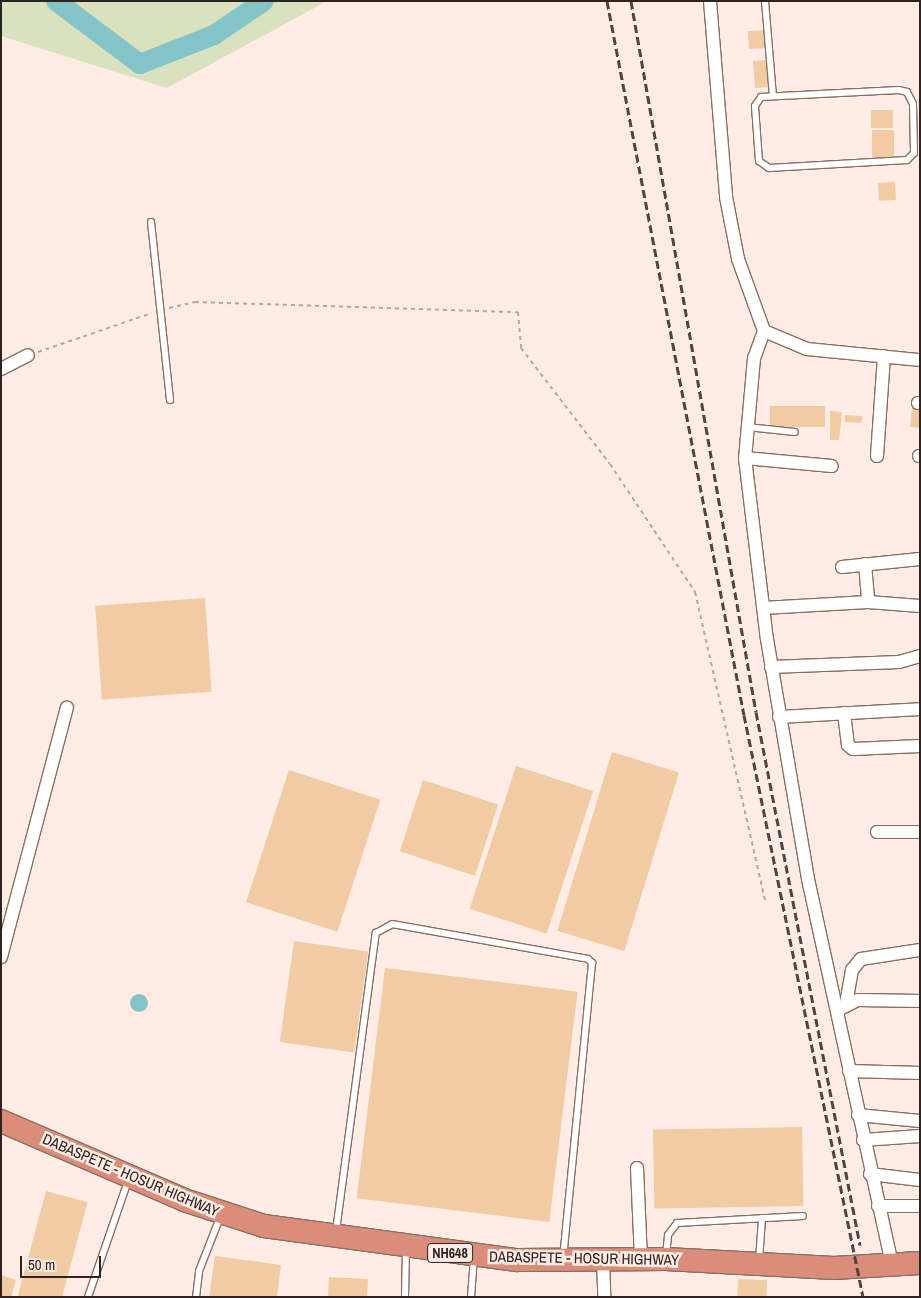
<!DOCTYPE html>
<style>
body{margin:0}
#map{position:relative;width:921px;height:1298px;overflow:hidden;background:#ffece4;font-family:"Archivo Narrow",sans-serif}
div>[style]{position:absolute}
.green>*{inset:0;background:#d9e1bf}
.water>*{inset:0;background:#83c4c8}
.round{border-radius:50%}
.river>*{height:20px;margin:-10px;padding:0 10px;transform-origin:10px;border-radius:10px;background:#83c4c8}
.building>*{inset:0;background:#f0cba4;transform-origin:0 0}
.path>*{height:2px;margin-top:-1px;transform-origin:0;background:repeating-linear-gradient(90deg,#b7a69f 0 4px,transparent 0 8px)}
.roads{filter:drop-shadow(1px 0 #896f62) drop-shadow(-1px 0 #896f62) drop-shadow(0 1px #896f62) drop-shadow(0 -1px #896f62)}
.lane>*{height:6px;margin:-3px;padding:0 3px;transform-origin:3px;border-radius:3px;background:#fff}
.street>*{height:12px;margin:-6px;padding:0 6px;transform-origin:6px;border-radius:6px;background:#fff}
.highway>*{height:22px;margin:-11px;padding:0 11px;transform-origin:11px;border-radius:11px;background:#db8d7b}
.rail>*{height:3px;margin-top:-1.5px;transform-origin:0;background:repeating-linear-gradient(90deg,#50443e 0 8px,transparent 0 12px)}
span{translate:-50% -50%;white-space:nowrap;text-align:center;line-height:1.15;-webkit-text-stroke:5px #ffece4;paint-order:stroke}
.shield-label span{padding:1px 4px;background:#ffece4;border:1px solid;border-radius:4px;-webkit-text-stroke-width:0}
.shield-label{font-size:14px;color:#2e231e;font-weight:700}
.street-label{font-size:15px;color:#2e231e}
.frame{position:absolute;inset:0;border:2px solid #2e231e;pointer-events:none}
.scale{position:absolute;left:20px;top:1256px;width:81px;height:22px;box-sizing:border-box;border:2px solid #2e231e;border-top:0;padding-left:6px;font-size:15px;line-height:18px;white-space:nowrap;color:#2e231e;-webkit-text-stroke:4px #ffece4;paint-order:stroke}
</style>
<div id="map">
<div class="green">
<div style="clip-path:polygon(1px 1px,327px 1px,167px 88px,1px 36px)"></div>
</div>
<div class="water">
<div class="round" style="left:130px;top:994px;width:18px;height:18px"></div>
</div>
<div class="river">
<div style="left:56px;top:1px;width:105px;rotate:36.9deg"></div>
<div style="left:140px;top:64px;width:79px;rotate:-21.4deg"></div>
<div style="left:214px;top:35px;width:60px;rotate:-34.2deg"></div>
</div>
<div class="building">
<div style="left:768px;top:30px;width:18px;height:20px;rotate:87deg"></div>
<div style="left:769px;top:60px;width:27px;height:16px;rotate:86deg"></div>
<div style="left:893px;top:110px;width:18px;height:22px;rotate:90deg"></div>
<div style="left:872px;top:130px;width:22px;height:32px"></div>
<div style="left:895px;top:182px;width:18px;height:17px;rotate:87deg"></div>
<div style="left:770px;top:406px;width:55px;height:21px"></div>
<div style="clip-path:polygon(912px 407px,920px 407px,920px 428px,910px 427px)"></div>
<div style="clip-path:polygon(830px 411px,842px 412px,839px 440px,830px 440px)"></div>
<div style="left:845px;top:415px;width:17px;height:7px;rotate:3deg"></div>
<div style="left:205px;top:598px;width:94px;height:110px;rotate:86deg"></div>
<div style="left:612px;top:752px;width:70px;height:187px;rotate:17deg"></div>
<div style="left:516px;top:766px;width:81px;height:150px;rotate:18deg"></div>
<div style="left:289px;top:770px;width:96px;height:139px;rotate:18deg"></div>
<div style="left:423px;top:780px;width:79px;height:75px;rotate:18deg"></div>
<div style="left:294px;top:941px;width:75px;height:102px;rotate:8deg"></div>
<div style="left:385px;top:968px;width:194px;height:232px;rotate:7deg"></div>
<div style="left:802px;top:1127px;width:79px;height:149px;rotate:89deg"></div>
<div style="left:46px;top:1191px;width:43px;height:110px;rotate:15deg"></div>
<div style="clip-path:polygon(215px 1256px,281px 1265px,277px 1297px,209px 1297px)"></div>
<div style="clip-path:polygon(1px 1275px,16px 1280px,11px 1297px,1px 1297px)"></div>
<div style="left:329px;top:1277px;width:39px;height:20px;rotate:3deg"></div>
<div style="left:738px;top:1279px;width:29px;height:18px;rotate:2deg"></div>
</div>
<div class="path">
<div style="left:169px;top:308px;width:27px;rotate:-13deg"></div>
<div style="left:195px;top:302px;width:323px;rotate:1.8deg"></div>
<div style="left:518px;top:312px;width:36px;rotate:85deg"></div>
<div style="left:521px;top:348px;width:146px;rotate:52.5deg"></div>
<div style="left:610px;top:464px;width:154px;rotate:56.4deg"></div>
<div style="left:695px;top:592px;width:316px;rotate:77.2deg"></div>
<div style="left:38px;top:352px;width:120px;rotate:-18.9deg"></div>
</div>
<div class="roads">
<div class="lane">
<div style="left:765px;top:1px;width:95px;rotate:85.2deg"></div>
<div style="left:899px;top:90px;width:8px;rotate:14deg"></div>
<div style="left:907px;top:92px;width:13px;rotate:63deg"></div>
<div style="left:913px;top:104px;width:49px;rotate:88.8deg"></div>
<div style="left:914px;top:153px;width:10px;rotate:135deg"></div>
<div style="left:907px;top:160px;width:138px;rotate:176.7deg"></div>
<div style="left:769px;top:168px;width:12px;rotate:-145deg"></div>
<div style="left:759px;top:161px;width:55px;rotate:-94.2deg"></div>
<div style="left:755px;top:106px;width:11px;rotate:-56deg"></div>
<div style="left:761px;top:97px;width:138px;rotate:-2.9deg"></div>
<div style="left:151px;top:222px;width:179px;rotate:83.9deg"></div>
<div style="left:747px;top:427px;width:48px;rotate:5.9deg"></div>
<div style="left:336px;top:1231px;width:301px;rotate:-82.4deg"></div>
<div style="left:376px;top:933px;width:18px;rotate:-29deg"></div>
<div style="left:392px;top:924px;width:199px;rotate:10.1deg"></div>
<div style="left:588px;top:959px;width:6px;rotate:45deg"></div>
<div style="left:592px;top:963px;width:295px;rotate:95.6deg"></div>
<div style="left:666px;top:1255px;width:20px;rotate:-84deg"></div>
<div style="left:668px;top:1235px;width:15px;rotate:-53deg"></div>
<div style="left:677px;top:1223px;width:126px;rotate:-3.2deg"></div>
<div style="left:759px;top:1261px;width:43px;rotate:-86deg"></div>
<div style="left:88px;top:1297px;width:123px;rotate:-71deg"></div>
<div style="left:196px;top:1297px;width:26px;rotate:-83deg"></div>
<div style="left:199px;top:1271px;width:60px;rotate:-68.6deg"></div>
<div style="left:405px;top:1297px;width:49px;rotate:-88.8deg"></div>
<div style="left:471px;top:1297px;width:40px;rotate:-85.7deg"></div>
</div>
<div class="street">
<div style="left:710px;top:1px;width:197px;rotate:85.3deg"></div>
<div style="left:726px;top:197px;width:63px;rotate:79deg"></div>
<div style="left:738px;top:259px;width:77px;rotate:70.1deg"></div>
<div style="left:764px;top:331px;width:29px;rotate:110deg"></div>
<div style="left:754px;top:358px;width:100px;rotate:95.1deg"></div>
<div style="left:745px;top:458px;width:182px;rotate:83.1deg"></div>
<div style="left:767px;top:639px;width:243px;rotate:80.3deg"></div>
<div style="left:808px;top:879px;width:393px;rotate:77.7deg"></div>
<div style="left:764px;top:331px;width:47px;rotate:22.7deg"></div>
<div style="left:807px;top:349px;width:114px;rotate:5.6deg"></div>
<div style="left:1px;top:369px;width:30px;rotate:-27deg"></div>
<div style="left:918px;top:403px;width:2px"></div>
<div style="left:877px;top:456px;width:100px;rotate:-86deg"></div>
<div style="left:919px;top:456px;width:1px"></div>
<div style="left:745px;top:458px;width:87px;rotate:5.3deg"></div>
<div style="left:865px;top:564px;width:38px;rotate:85deg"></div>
<div style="left:842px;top:567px;width:78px;rotate:-5.9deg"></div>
<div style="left:763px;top:608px;width:105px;rotate:-3.3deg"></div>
<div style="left:868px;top:602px;width:52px;rotate:4.4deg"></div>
<div style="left:771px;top:667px;width:128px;rotate:-2.2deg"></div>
<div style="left:899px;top:662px;width:22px;rotate:-16deg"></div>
<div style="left:844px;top:713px;width:32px;rotate:83deg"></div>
<div style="left:848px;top:745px;width:6px;rotate:39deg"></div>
<div style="left:853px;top:749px;width:67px;rotate:-2.6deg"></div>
<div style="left:779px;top:717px;width:141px;rotate:-3.2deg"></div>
<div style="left:877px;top:832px;width:43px"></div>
<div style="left:1px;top:957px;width:258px;rotate:-75.2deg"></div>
<div style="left:846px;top:1004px;width:35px;rotate:-80deg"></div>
<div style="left:852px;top:970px;width:14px;rotate:-51deg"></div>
<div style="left:861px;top:959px;width:60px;rotate:-8.7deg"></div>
<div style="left:840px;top:1009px;width:20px;rotate:-27deg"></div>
<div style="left:858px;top:1000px;width:62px;rotate:0.9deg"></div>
<div style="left:849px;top:1071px;width:71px;rotate:1.6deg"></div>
<div style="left:858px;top:1115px;width:62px;rotate:5.5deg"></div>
<div style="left:863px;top:1140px;width:57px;rotate:-4deg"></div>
<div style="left:637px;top:1168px;width:91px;rotate:87.5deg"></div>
<div style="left:870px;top:1174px;width:50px;rotate:6.8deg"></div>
<div style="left:878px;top:1206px;width:42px"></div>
<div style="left:603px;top:1259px;width:38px;rotate:88deg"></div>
</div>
<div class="highway">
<div style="left:1px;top:1121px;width:199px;rotate:23.3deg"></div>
<div style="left:184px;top:1200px;width:84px;rotate:18deg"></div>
<div style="left:264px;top:1226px;width:255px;rotate:7.7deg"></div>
<div style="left:517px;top:1260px;width:149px;rotate:-0.4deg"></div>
<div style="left:666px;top:1259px;width:168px;rotate:3.1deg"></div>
<div style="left:834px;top:1268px;width:86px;rotate:-3.3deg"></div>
</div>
</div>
<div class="rail">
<div style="left:607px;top:1px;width:727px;rotate:79.14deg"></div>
<div style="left:744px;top:715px;width:594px;rotate:78.44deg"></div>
<div style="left:631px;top:1px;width:722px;rotate:80.03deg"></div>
<div style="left:756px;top:712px;width:543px;rotate:78.96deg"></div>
</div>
<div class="shield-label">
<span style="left:450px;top:1253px">NH648</span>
</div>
<div class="street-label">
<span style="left:131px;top:1175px;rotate:23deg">DABASPETE - HOSUR HIGHWAY</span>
<span style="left:584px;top:1258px;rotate:1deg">DABASPETE - HOSUR HIGHWAY</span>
</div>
<div class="frame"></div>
<div class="scale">50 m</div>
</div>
